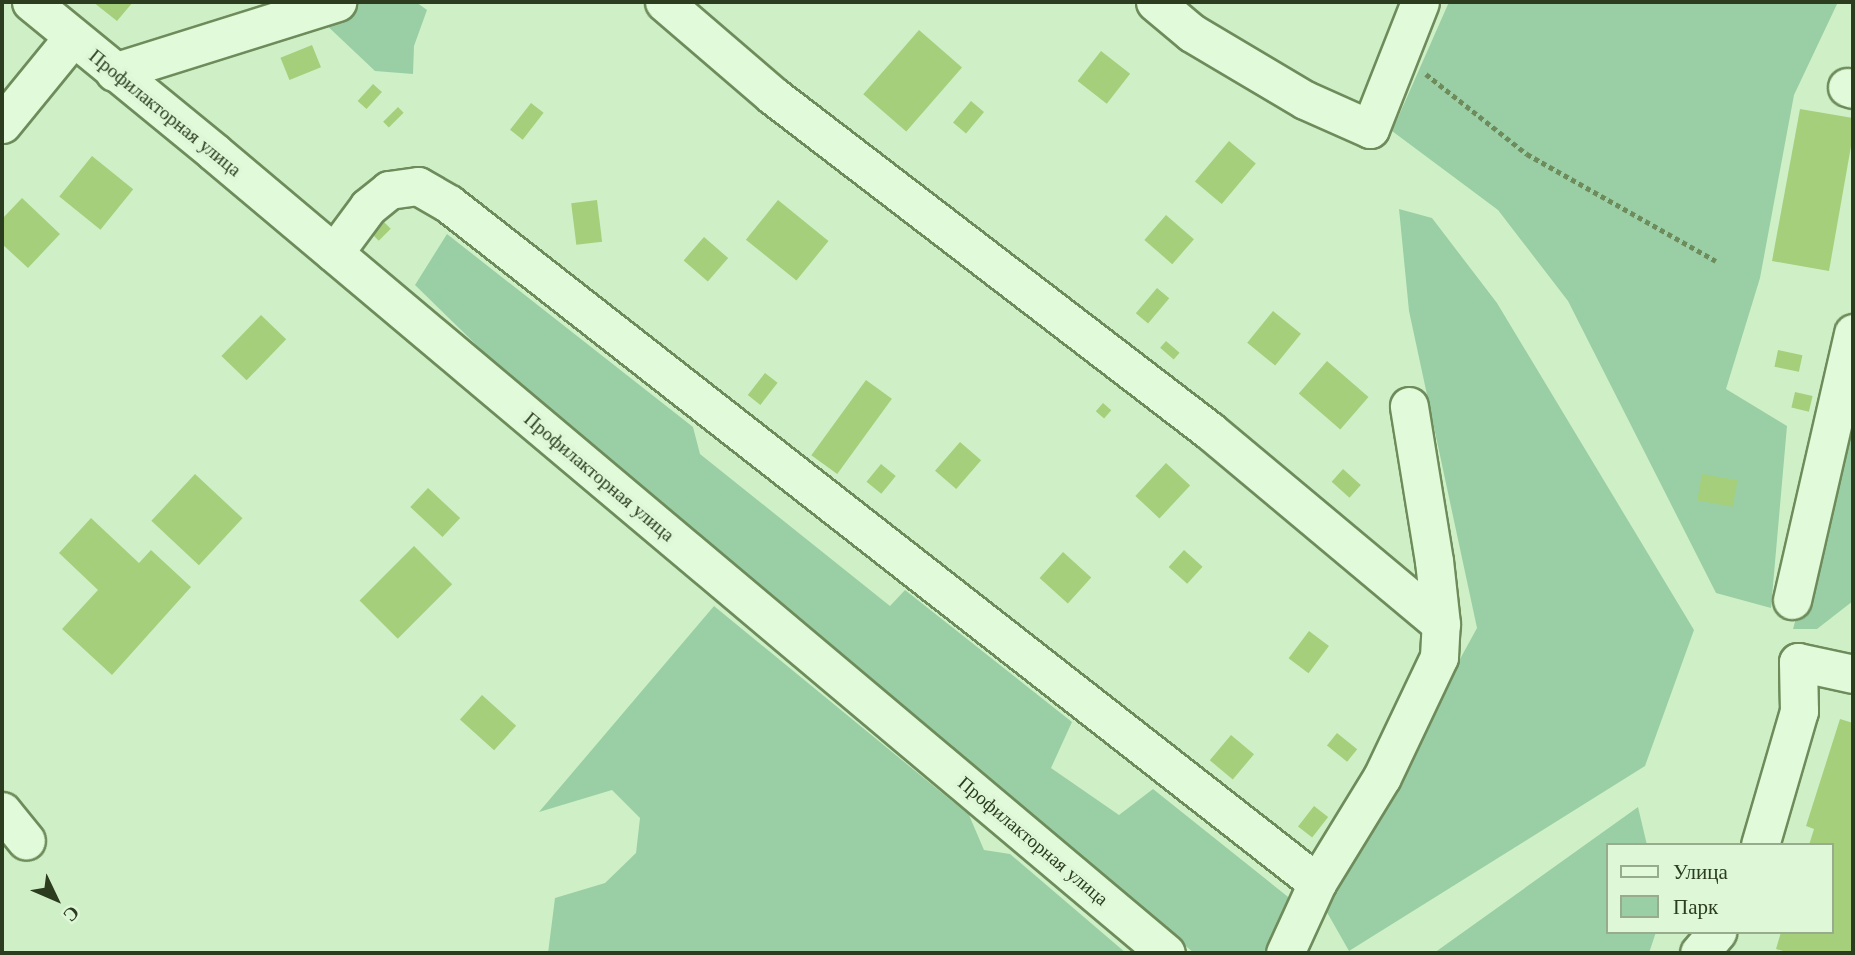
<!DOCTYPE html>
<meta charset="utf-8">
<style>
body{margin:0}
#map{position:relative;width:1855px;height:955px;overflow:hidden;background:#cff0c7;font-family:"Libre Baskerville",serif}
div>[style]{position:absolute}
.green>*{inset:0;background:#9acfa5}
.building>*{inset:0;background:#a5cf7b;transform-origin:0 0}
.path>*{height:4.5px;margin-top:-2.25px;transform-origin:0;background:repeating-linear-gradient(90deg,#6e8c5b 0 5px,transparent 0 8.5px)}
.roads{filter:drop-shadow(2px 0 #6e8c5b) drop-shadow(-2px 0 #6e8c5b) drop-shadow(0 2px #6e8c5b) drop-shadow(0 -2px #6e8c5b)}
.minor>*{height:37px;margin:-18.5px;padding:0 18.5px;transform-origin:18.5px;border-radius:18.5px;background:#e1fada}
span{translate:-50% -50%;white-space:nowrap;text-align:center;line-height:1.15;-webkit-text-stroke:7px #ddf7d7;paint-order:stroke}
.street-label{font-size:19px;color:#2c3c1f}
.frame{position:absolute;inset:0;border:4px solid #2c3c1f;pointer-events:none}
.legend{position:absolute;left:1606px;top:843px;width:228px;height:91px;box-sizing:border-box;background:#ddf7d7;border:2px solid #96ac8d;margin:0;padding:9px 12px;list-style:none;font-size:21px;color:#2c3c1f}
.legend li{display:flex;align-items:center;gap:14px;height:35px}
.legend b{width:35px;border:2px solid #96ac8d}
.north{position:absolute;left:21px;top:864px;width:70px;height:70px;-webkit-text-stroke:5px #ddf7d7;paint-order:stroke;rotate:134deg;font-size:19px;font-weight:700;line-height:28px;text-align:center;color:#2c3c1f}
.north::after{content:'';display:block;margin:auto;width:24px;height:32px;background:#2c3c1f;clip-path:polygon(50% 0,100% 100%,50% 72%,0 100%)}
</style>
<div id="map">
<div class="green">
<div style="clip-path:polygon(302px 2px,416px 2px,427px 10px,414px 46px,413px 74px,375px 71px)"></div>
<div style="clip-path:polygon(1449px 2px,1838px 2px,1794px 95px,1760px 278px,1726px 389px,1787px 426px,1771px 608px,1716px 593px,1568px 301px,1498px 210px,1392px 131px)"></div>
<div style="clip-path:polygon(1399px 209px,1432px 218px,1497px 303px,1694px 630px,1645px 766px,1349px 951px,1324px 907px,1477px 628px,1409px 311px)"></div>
<div style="clip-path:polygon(447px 234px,693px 427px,700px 454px,890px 606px,905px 590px,1072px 722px,1051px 768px,1119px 815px,1153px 789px,1307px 912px,1280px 953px,1194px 953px,503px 371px,415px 285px)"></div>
<div style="clip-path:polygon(1853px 408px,1853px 601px,1817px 629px,1793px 629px)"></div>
<div style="clip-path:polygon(714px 606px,969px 815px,984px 850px,1010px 854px,1126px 953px,548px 953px,555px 898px,605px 883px,636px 853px,640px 818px,612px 790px,539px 812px)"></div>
<div style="clip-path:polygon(1638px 807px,1647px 845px,1608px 845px,1608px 932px,1656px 932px,1649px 953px,1434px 953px)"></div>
</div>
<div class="building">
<div style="clip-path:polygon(93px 2px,133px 2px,117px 21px)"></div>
<div style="left:919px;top:30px;width:57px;height:85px;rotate:41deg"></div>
<div style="left:312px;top:45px;width:24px;height:34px;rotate:68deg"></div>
<div style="left:1101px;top:51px;width:37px;height:38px;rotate:38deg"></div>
<div style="left:373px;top:84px;width:12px;height:23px;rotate:42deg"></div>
<div style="left:971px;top:101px;width:17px;height:28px;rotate:40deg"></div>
<div style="left:531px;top:103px;width:16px;height:34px;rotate:38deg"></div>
<div style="left:398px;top:107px;width:8px;height:21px;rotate:45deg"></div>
<div style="clip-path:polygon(1800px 109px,1853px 118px,1853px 135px,1829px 271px,1772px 261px)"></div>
<div style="left:1229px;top:141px;width:35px;height:53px;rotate:40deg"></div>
<div style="left:92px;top:156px;width:53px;height:52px;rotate:39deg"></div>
<div style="clip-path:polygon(22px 198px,60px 234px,28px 268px,2px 244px,2px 219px)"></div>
<div style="left:597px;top:200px;width:42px;height:26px;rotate:83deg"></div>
<div style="left:778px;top:200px;width:65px;height:51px;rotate:39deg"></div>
<div style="left:1166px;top:215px;width:37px;height:33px;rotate:41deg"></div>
<div style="left:383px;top:221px;width:11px;height:17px;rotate:45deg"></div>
<div style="left:704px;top:237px;width:32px;height:31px;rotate:41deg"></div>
<div style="left:1157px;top:288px;width:16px;height:33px;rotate:40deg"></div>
<div style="left:1273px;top:311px;width:36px;height:41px;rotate:39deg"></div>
<div style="left:261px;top:315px;width:35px;height:57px;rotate:44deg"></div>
<div style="left:1166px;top:341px;width:18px;height:9px;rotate:41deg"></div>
<div style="left:1778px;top:350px;width:25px;height:17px;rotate:12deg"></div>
<div style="left:1327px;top:361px;width:55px;height:43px;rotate:41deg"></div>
<div style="left:765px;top:373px;width:16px;height:28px;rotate:38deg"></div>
<div style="left:866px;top:380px;width:32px;height:93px;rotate:36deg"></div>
<div style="left:1795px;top:392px;width:18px;height:16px;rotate:13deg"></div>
<div style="left:1103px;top:403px;width:11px;height:11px;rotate:41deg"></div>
<div style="left:960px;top:442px;width:28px;height:38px;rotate:41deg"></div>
<div style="left:1166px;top:463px;width:33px;height:45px;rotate:43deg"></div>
<div style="left:881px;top:464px;width:19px;height:23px;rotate:39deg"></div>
<div style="left:1343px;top:469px;width:24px;height:17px;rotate:42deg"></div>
<div style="left:195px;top:474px;width:65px;height:64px;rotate:43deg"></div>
<div style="left:1702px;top:474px;width:36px;height:27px;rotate:10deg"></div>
<div style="left:428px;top:488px;width:44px;height:26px;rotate:43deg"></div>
<div style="clip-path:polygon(91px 518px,139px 563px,151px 550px,191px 587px,112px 675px,62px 629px,98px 590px,59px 553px)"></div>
<div style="left:414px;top:546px;width:54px;height:77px;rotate:45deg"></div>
<div style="left:1184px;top:550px;width:25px;height:23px;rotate:42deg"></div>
<div style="left:1063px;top:552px;width:38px;height:35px;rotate:42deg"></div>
<div style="left:1309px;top:631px;width:25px;height:34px;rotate:37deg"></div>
<div style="left:482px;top:695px;width:46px;height:33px;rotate:42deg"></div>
<div style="clip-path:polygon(1840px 719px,1853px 723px,1853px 953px,1790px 953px,1776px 949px,1781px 932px,1832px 932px,1832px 845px,1809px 845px,1814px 829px,1806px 826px)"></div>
<div style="left:1337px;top:733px;width:26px;height:16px;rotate:39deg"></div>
<div style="left:1231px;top:735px;width:30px;height:33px;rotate:40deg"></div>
<div style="left:1314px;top:806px;width:18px;height:26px;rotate:38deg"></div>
</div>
<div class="path">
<div style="left:1426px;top:74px;width:129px;rotate:38.4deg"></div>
<div style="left:1527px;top:154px;width:217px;rotate:29.5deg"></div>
</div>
<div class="roads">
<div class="minor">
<div style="left:31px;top:2px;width:237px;rotate:39.3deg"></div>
<div style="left:214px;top:152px;width:1244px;rotate:40.08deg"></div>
<div style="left:664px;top:2px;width:143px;rotate:40.7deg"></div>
<div style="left:772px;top:95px;width:552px;rotate:37.49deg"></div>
<div style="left:1210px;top:431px;width:301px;rotate:39.9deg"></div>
<div style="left:1155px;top:2px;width:48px;rotate:40deg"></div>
<div style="left:1192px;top:33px;width:131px;rotate:30.7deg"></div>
<div style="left:1305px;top:100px;width:71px;rotate:24deg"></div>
<div style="left:1370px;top:129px;width:136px;rotate:-68.5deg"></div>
<div style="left:114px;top:72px;width:234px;rotate:-17.4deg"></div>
<div style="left:1847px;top:87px;width:6px;rotate:18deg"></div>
<div style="left:2px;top:124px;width:112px;rotate:-50.8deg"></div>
<div style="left:334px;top:253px;width:57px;rotate:-53.5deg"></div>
<div style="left:368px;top:207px;width:27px;rotate:-39deg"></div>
<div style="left:389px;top:190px;width:29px;rotate:-8deg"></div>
<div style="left:418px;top:186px;width:36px;rotate:30deg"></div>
<div style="left:449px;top:204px;width:1102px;rotate:38.03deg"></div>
<div style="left:1792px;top:600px;width:274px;rotate:-77.1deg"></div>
<div style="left:2px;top:811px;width:38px;rotate:51deg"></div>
<div style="left:1760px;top:845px;width:140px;rotate:-73.8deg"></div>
<div style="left:1799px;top:711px;width:49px;rotate:-91.2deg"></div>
<div style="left:1798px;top:662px;width:56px;rotate:12.3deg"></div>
<div style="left:1285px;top:953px;width:77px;rotate:-65.4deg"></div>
<div style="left:1317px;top:883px;width:124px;rotate:-58.5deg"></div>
<div style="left:1382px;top:777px;width:133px;rotate:-64.6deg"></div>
<div style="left:1439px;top:657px;width:33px;rotate:-87deg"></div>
<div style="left:1441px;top:624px;width:63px;rotate:-96.3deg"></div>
<div style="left:1434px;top:561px;width:157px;rotate:-99.2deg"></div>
<div style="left:1699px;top:953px;width:28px;rotate:-49deg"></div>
</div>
</div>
<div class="street-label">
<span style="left:165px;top:113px;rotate:39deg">Профилакторная улица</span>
<span style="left:599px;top:477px;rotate:40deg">Профилакторная улица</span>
<span style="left:1033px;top:841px;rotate:40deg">Профилакторная улица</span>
</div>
<div class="frame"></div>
<ul class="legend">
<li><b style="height:9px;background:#e1fada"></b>Улица</li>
<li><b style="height:19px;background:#9acfa5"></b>Парк</li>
</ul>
<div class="north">С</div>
</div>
